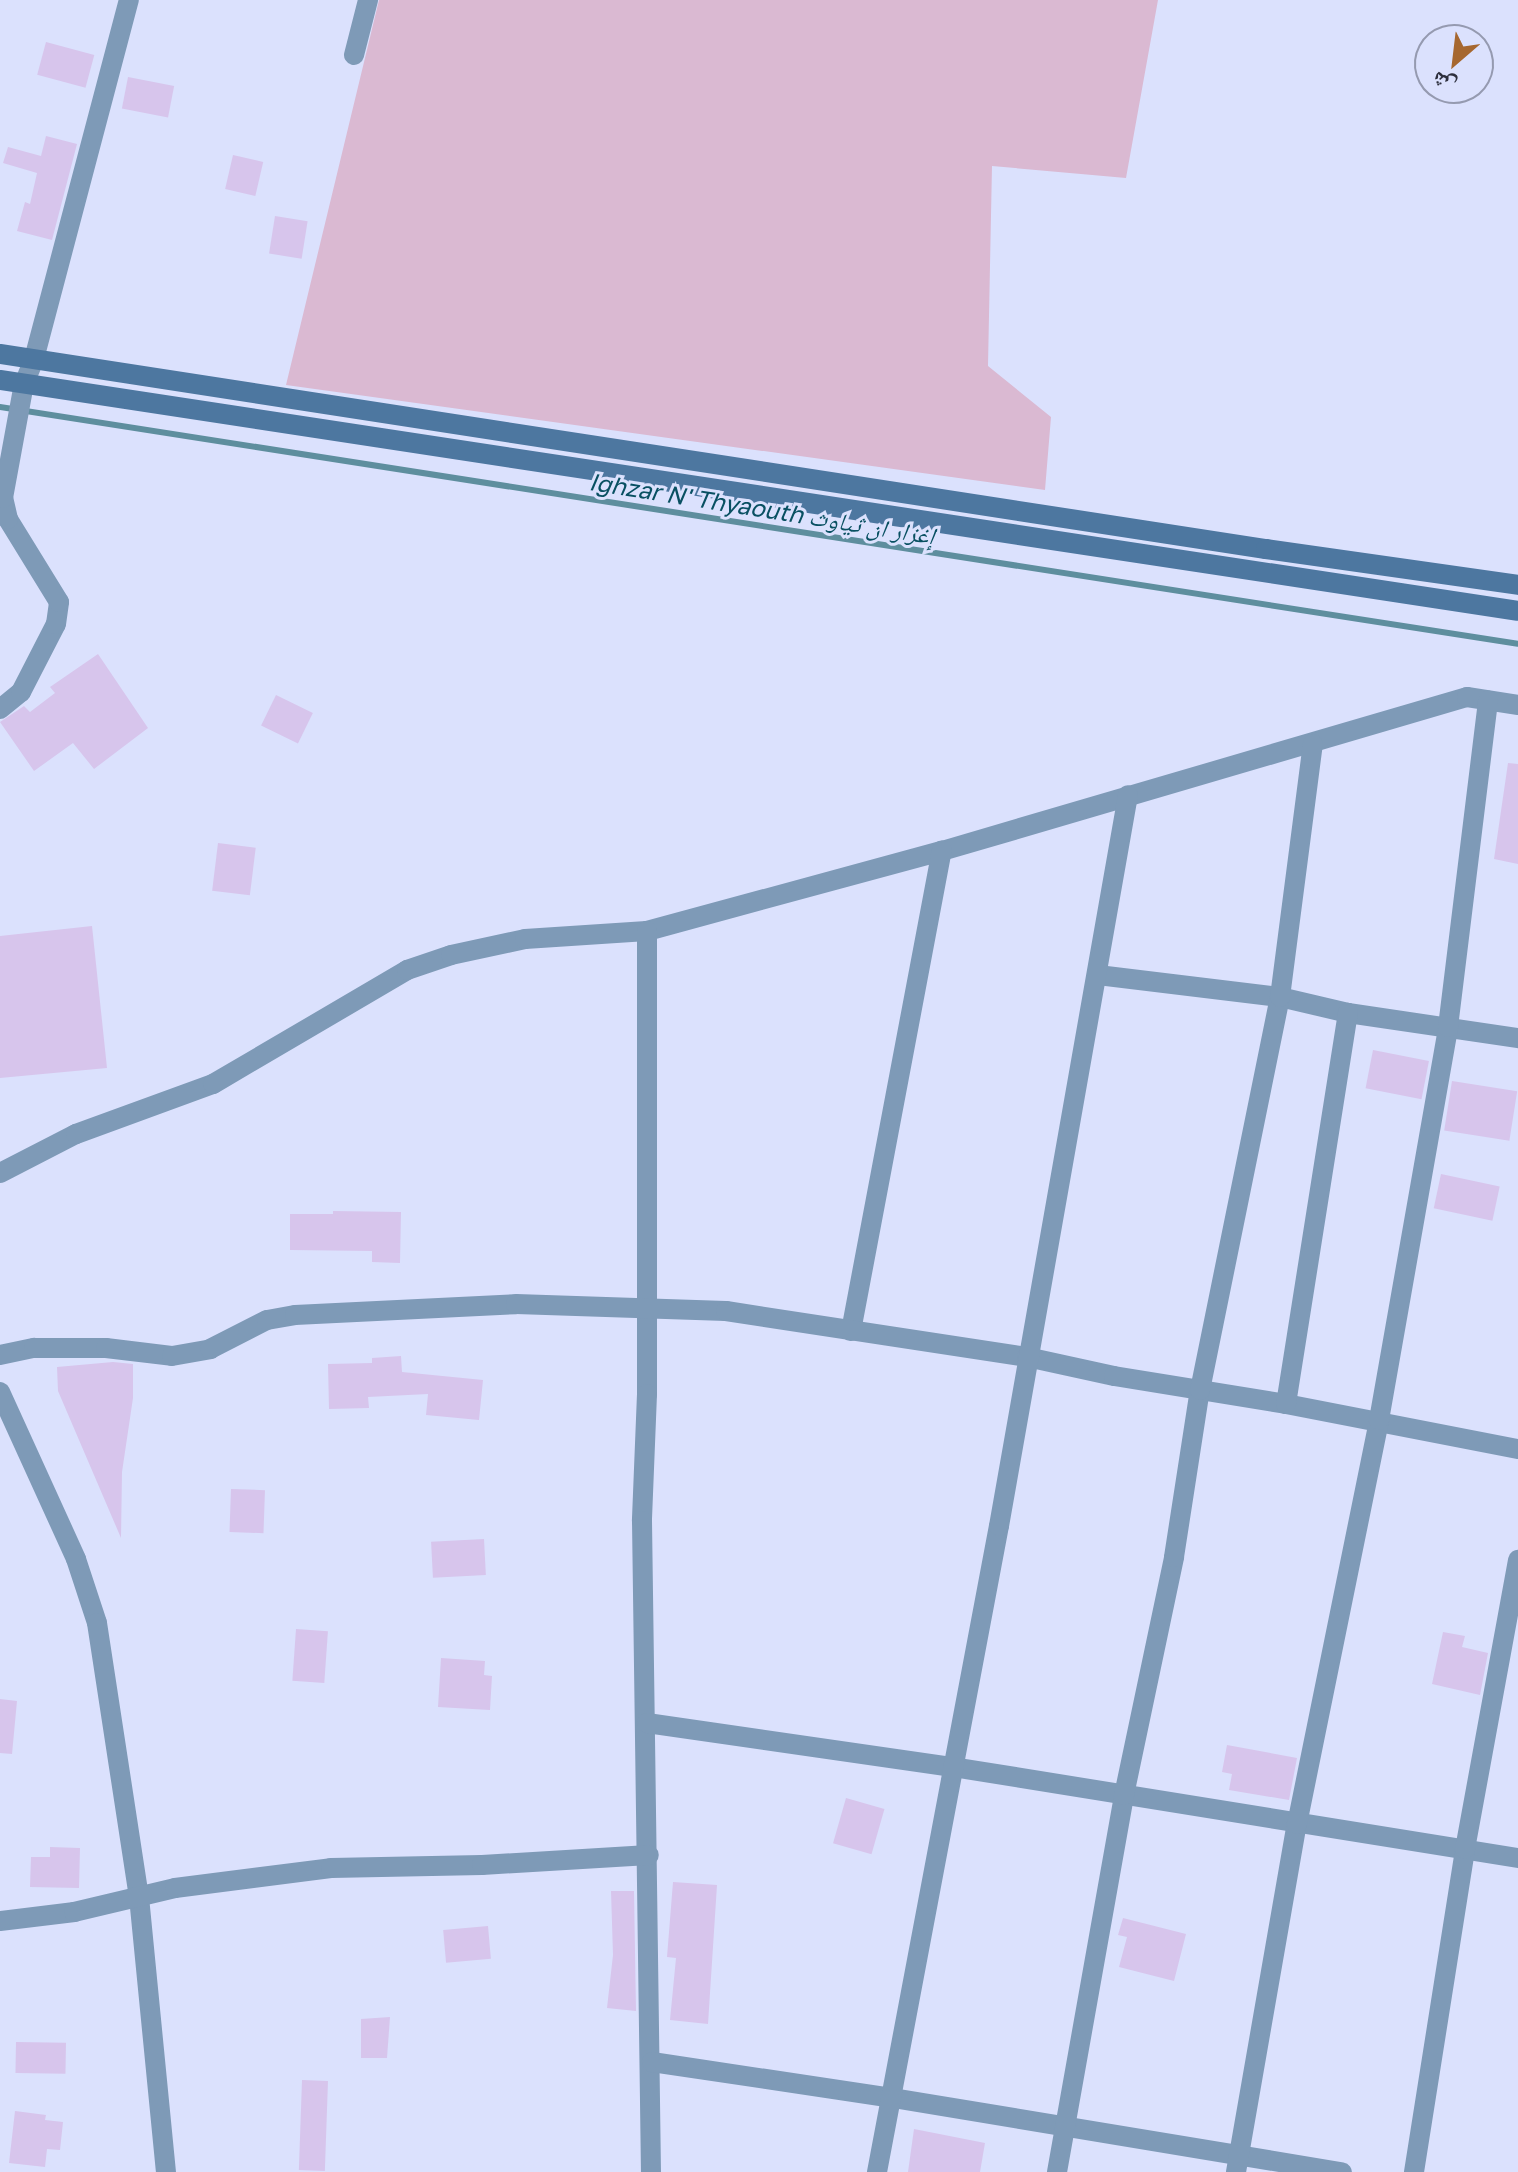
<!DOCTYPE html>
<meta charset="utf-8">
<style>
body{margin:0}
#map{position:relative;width:1518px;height:2172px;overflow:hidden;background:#dbe1fd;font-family:"Golos Text","Noto Naskh Arabic",sans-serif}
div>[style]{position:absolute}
.green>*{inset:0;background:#dab9d2}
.stream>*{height:6px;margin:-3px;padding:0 3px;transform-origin:3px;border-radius:3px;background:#5e8e9e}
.building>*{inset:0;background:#d7c5ec;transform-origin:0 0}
.street>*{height:20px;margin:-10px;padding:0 10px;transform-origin:10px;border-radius:10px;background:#7e9ab7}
.secondary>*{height:20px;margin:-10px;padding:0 10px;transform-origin:10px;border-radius:10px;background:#4d77a0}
span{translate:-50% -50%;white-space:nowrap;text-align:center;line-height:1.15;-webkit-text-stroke:6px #dbe1fd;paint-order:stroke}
.water-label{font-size:24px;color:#095062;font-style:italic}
.north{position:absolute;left:1414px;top:24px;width:80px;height:80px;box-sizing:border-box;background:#dbe1fd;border:2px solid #959ab0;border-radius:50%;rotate:208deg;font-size:22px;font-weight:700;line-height:32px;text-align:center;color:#2d2f3d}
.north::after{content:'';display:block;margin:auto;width:28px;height:36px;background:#a6672f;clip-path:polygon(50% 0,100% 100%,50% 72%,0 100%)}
</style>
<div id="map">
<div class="green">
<div style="clip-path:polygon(379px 0,1158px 0,1126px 178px,992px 166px,988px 366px,1051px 417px,1045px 490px,286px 385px)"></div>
</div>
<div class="stream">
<div style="left:0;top:407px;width:1536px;rotate:8.87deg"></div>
</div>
<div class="building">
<div style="left:46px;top:42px;width:50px;height:34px;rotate:15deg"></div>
<div style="left:128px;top:77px;width:47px;height:32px;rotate:11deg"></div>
<div style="clip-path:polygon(46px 136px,77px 144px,52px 240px,17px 231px,25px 202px,30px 204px,37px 173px,3px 163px,8px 147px,41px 156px)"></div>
<div style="left:233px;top:155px;width:31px;height:35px;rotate:13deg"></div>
<div style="left:275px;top:216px;width:33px;height:38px;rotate:9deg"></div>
<div style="clip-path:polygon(98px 654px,148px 728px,94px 769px,73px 743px,34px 771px,0 722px,24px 706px,30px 712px,55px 693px,50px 687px)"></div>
<div style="left:276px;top:695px;width:41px;height:34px;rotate:26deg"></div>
<div style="clip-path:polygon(1508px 763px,1518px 764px,1518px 864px,1494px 859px)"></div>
<div style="left:218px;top:843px;width:38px;height:48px;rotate:7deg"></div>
<div style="clip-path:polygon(92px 926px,107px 1068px,0 1078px,0 936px)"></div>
<div style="left:1373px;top:1050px;width:57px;height:39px;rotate:11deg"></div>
<div style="left:1452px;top:1081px;width:66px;height:50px;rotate:9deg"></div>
<div style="left:1441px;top:1174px;width:60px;height:35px;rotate:12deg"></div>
<div style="clip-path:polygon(333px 1211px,401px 1212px,400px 1263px,372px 1262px,372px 1251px,290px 1250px,290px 1214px,333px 1214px)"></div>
<div style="clip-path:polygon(401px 1356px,402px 1372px,483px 1380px,479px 1420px,426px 1415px,428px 1394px,368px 1397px,369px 1408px,329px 1409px,328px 1364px,372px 1363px,372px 1358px)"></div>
<div style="clip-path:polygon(113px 1362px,133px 1364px,133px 1398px,122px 1472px,121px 1538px,58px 1391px,57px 1367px)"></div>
<div style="left:231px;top:1489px;width:34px;height:43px;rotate:2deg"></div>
<div style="left:484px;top:1539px;width:36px;height:53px;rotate:87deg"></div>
<div style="left:296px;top:1629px;width:32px;height:52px;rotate:4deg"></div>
<div style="clip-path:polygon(1443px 1632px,1465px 1636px,1462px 1647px,1488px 1653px,1480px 1695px,1432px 1684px)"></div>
<div style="clip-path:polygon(441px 1658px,485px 1661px,484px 1675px,492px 1676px,490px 1710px,438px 1707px)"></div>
<div style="clip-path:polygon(0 1699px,17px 1701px,12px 1754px,0 1753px)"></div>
<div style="clip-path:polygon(1227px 1745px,1297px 1758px,1289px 1800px,1229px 1790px,1232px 1774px,1222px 1772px)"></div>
<div style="left:846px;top:1798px;width:40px;height:47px;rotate:16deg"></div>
<div style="clip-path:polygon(50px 1847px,80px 1848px,79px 1888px,30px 1887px,31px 1857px,50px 1857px)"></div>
<div style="clip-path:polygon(673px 1882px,717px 1885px,708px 2024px,670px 2020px,676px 1958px,667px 1957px)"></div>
<div style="clip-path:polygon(611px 1891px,634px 1891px,636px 2011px,607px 2008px,613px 1955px)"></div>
<div style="clip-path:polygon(1123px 1918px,1186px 1934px,1174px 1981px,1119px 1967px,1127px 1937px,1118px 1935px)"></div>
<div style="left:488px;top:1926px;width:33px;height:45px;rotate:85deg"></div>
<div style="clip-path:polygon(390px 2017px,387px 2058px,361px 2058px,361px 2019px)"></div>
<div style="left:16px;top:2042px;width:50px;height:31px;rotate:1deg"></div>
<div style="left:328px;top:2081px;width:90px;height:26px;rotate:92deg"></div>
<div style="clip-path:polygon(15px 2111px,46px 2115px,45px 2120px,63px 2122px,60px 2150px,47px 2149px,45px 2167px,9px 2163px)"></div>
<div style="clip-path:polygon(914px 2129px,985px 2143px,980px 2172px,908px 2172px)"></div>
</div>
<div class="street">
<div style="left:354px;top:55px;width:57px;rotate:-75.7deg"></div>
<div style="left:0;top:709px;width:27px;rotate:-39deg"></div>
<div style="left:21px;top:692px;width:76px;rotate:-62.8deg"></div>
<div style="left:56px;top:624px;width:22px;rotate:-82deg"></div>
<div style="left:59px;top:602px;width:97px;rotate:-121.6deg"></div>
<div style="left:8px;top:519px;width:22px;rotate:-103deg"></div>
<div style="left:3px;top:498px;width:116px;rotate:-79.6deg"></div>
<div style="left:24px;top:384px;width:27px;rotate:-68deg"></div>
<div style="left:34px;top:359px;width:371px;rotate:-75.2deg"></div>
<div style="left:647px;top:931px;width:306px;rotate:-15.2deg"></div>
<div style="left:942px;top:851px;width:547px;rotate:-16.35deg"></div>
<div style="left:1467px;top:697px;width:52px;rotate:8.9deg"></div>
<div style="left:1098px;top:975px;width:183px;rotate:6.9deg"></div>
<div style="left:1280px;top:997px;width:70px;rotate:13.2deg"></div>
<div style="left:1348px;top:1013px;width:172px;rotate:8.4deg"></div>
<div style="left:0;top:1173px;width:85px;rotate:-27.2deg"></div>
<div style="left:76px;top:1134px;width:146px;rotate:-20.1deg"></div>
<div style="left:213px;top:1084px;width:225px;rotate:-30.4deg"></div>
<div style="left:407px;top:970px;width:46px;rotate:-18.8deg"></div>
<div style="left:451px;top:955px;width:76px;rotate:-12.2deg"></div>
<div style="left:525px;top:939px;width:122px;rotate:-3.8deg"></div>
<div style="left:647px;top:931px;width:463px;rotate:90deg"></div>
<div style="left:647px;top:1394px;width:127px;rotate:92.3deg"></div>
<div style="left:642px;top:1521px;width:651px;rotate:89.21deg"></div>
<div style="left:851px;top:1331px;width:489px;rotate:-79.3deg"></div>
<div style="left:0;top:1355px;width:35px;rotate:-12deg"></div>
<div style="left:34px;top:1348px;width:72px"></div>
<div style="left:106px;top:1348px;width:66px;rotate:6.9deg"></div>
<div style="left:172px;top:1356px;width:39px;rotate:-10deg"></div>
<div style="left:210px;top:1349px;width:64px;rotate:-27deg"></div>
<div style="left:267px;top:1320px;width:28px;rotate:-10deg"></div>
<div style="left:295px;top:1315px;width:221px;rotate:-2.8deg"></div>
<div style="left:516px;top:1304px;width:210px;rotate:1.9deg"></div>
<div style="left:726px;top:1311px;width:304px;rotate:8.7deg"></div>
<div style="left:1027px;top:1357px;width:89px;rotate:12.3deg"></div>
<div style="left:1114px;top:1376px;width:174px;rotate:9.2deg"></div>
<div style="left:1286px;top:1404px;width:236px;rotate:11deg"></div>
<div style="left:0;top:1392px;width:183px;rotate:65.5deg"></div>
<div style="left:76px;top:1559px;width:67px;rotate:71.8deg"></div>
<div style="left:97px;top:1623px;width:277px;rotate:81.3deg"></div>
<div style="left:139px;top:1897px;width:276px;rotate:84.4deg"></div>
<div style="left:1286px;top:1404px;width:396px;rotate:-81deg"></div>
<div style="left:647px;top:1723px;width:309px;rotate:8.2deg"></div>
<div style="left:953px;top:1767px;width:572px;rotate:9.15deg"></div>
<div style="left:0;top:1921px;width:75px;rotate:-6.9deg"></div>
<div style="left:74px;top:1912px;width:104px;rotate:-13.4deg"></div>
<div style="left:175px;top:1888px;width:157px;rotate:-7.3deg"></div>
<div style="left:331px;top:1868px;width:151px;rotate:-1.1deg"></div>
<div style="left:482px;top:1865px;width:167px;rotate:-3.4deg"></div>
<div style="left:652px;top:2062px;width:244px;rotate:8.5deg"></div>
<div style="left:893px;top:2098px;width:455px;rotate:9.4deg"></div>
<div style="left:877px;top:2172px;width:657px;rotate:-79.31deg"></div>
<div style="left:999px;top:1526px;width:742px;rotate:-79.99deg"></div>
<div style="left:1057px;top:2172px;width:383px;rotate:-79.9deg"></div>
<div style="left:1124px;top:1795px;width:243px;rotate:-78.1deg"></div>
<div style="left:1174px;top:1557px;width:169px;rotate:-81.2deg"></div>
<div style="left:1200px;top:1390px;width:401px;rotate:-78.5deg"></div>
<div style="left:1280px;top:997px;width:255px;rotate:-82.6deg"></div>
<div style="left:1236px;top:2172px;width:353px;rotate:-80.1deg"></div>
<div style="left:1297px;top:1824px;width:412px;rotate:-78.5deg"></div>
<div style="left:1379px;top:1420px;width:399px;rotate:-80deg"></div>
<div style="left:1448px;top:1027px;width:329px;rotate:-83deg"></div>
<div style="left:1414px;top:2172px;width:327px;rotate:-81deg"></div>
<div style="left:1465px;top:1849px;width:294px;rotate:-79.6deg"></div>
</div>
<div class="secondary">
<div style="left:0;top:354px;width:1281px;rotate:8.76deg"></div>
<div style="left:1266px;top:549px;width:255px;rotate:8.1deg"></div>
<div style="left:0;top:380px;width:1535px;rotate:8.65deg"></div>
</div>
<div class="water-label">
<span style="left:762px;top:508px;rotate:9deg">Ighzar N' Thyaouth إغزار ان ثياوث</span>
</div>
<div class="north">ش</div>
</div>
